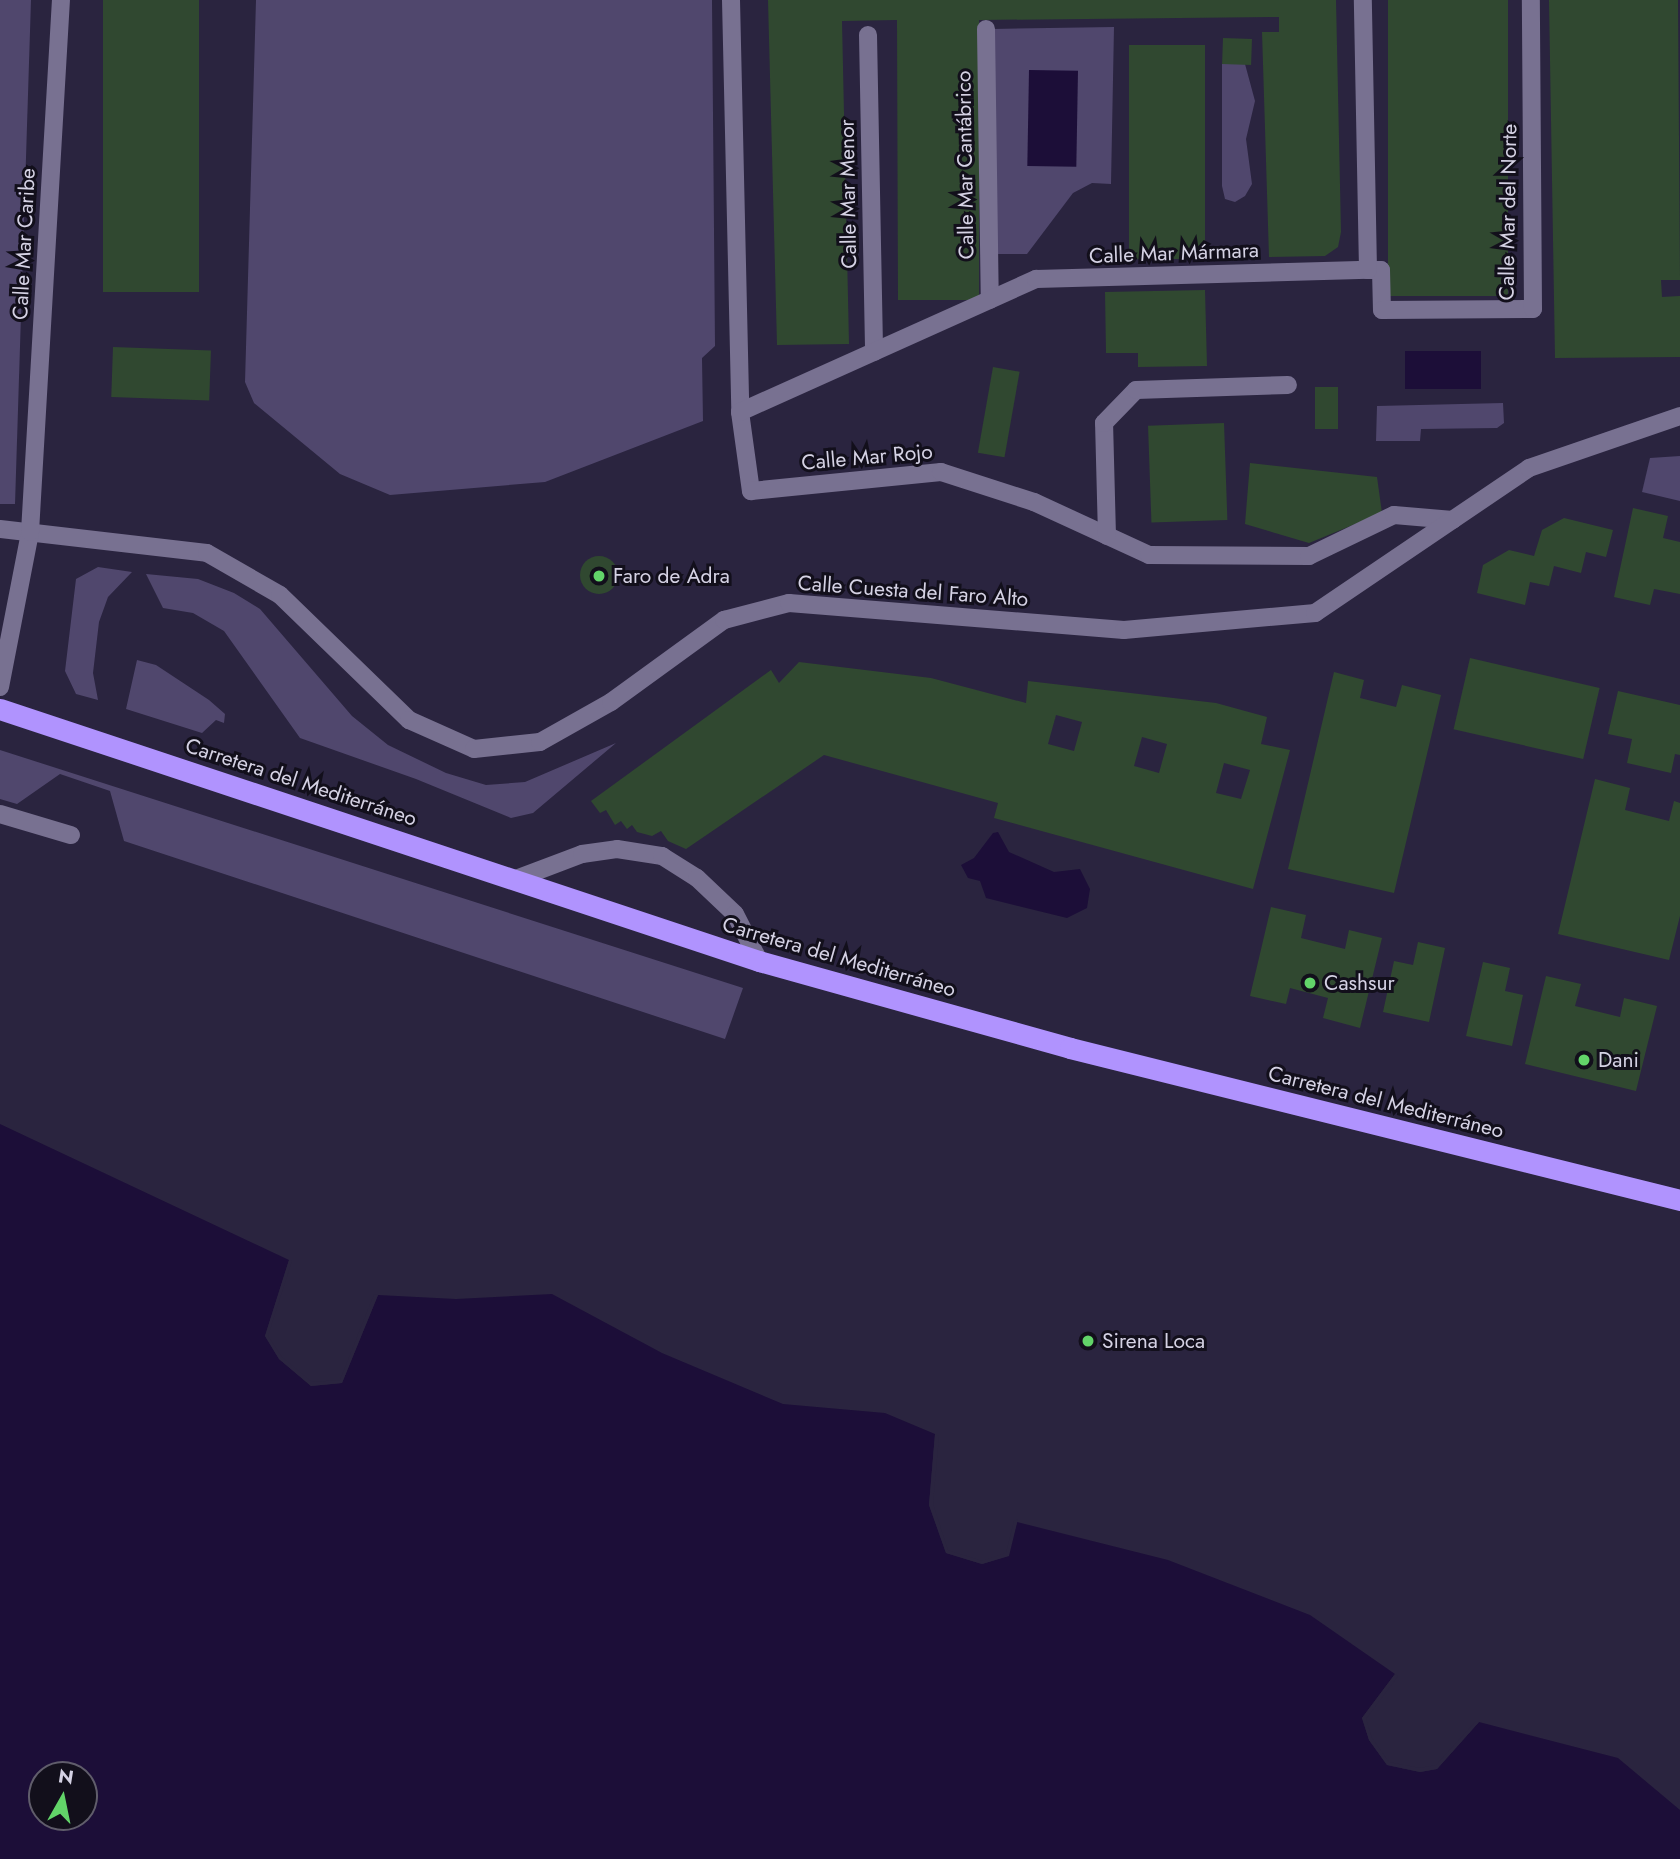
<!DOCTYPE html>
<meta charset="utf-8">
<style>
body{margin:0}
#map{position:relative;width:1680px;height:1859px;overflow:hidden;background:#2a243f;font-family:Jost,sans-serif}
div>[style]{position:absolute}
.green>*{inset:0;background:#50476d}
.water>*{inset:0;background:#1c0e38;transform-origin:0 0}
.pier>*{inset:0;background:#2a243f}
.building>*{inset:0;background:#304830;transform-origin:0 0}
.round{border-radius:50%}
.minor>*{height:18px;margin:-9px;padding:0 9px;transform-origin:9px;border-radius:9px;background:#787191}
.highway>*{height:21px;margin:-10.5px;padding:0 10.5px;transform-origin:10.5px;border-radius:10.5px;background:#b093fe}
.dots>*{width:19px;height:19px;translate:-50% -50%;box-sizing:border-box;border:4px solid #120f1b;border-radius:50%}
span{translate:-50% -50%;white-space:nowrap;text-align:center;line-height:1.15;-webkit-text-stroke:6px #120f1b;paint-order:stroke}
.street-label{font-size:21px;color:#d5d2e4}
.poi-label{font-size:21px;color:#d5d2e4}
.left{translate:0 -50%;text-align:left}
.north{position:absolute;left:28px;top:1761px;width:70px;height:70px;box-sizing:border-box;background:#120f1b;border:2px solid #605d6b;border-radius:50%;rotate:9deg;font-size:19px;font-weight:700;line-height:28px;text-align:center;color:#d5d2e4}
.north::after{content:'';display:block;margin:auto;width:24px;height:32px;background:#62d469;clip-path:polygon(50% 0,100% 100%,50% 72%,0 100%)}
</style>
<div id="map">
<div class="green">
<div style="clip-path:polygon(0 0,31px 0,15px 504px,0 504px)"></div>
<div style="clip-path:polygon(256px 0,712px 0,715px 346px,702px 358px,703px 421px,545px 482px,390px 495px,340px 474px,254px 403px,245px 382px)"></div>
<div style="clip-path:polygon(1114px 27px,1111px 184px,1092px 183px,1073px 193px,1027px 254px,995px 254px,993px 29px)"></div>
<div style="clip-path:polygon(1222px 64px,1245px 64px,1255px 101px,1246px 139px,1252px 184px,1245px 196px,1235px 202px,1225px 199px,1222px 186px)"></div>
<div style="clip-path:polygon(1503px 403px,1504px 423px,1497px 428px,1421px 429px,1420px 441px,1376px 441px,1377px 406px)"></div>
<div style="clip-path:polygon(1680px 456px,1680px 501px,1642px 492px,1650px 458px)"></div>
<div style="clip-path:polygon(98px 567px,132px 572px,108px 597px,99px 622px,93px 673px,98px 700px,76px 694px,65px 671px,76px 579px)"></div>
<div style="clip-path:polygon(146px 574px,198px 579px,234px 593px,260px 609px,352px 716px,388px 745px,446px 773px,486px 785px,525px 782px,616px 743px,533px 813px,511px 818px,416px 779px,300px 738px,224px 631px,193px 613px,163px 608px)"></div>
<div style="clip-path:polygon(137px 660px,156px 665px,209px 700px,225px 714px,224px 723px,216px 720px,202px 733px,126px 709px)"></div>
<div style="clip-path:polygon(0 750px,743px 988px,725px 1039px,124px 841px,110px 791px,60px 774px,17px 804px,0 799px)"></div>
</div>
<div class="water">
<div style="left:1029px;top:70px;width:49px;height:96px;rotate:1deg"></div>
<div style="left:1405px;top:351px;width:76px;height:38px"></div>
<div style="clip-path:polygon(998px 832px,1009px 852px,1054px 872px,1080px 869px,1090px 889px,1087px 908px,1067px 918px,986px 898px,980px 881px,968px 878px,961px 865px,974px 858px,993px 833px)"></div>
<div style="clip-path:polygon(evenodd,0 1124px,289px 1260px,265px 1336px,279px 1359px,311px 1386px,342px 1383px,378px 1295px,456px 1299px,552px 1294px,662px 1353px,783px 1404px,885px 1413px,935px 1434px,929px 1505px,946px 1553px,982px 1564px,1008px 1556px,1017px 1522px,1168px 1560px,1310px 1615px,1395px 1674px,1362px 1718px,1369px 1740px,1387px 1765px,1420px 1772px,1437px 1769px,1479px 1722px,1618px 1758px,1680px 1810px,1680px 1859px,0 1859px,0 1124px,42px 1775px,84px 1775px,84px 1817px,42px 1817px,42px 1775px)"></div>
</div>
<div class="pier">
<div style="clip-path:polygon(289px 1260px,292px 1261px,268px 1336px,282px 1357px,312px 1382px,340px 1380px,374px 1294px,378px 1295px,342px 1383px,311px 1386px,279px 1359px,265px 1336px)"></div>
<div style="clip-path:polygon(935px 1434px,939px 1436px,933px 1504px,948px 1550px,982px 1561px,1006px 1553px,1014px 1521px,1018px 1519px,1009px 1556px,982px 1564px,946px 1553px,929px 1505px)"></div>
<div style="clip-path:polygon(1395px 1674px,1398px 1676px,1366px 1719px,1372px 1738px,1389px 1762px,1420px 1768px,1436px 1765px,1476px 1721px,1479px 1722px,1437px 1769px,1420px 1772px,1387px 1765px,1369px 1740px,1362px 1718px)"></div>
</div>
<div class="building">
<div style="left:103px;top:0;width:96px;height:292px"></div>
<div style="clip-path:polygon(768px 0,1336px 0,1341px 232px,1338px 247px,1325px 256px,1269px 257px,1262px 32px,1279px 32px,1279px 17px,979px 20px,979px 300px,898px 300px,897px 20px,842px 21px,849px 344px,777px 345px)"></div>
<div style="left:1388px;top:0;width:120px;height:296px"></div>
<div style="clip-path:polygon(1549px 0,1678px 0,1680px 280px,1661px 280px,1662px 297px,1680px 296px,1680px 357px,1555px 358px)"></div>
<div style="left:1223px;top:38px;width:29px;height:26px;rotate:2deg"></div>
<div style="left:1205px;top:45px;width:214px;height:76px;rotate:90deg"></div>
<div style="clip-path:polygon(1205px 290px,1207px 366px,1138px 367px,1138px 353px,1106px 353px,1105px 292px)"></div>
<div style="left:113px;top:347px;width:98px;height:50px;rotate:2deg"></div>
<div style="left:993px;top:367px;width:27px;height:87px;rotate:10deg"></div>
<div style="left:1315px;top:387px;width:23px;height:42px"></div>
<div style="left:1224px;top:423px;width:97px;height:76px;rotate:88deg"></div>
<div style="clip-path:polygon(1250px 463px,1377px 477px,1382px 513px,1309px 543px,1245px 524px)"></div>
<div style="clip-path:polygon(1633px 508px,1668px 516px,1663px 538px,1680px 542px,1680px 594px,1654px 589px,1650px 605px,1614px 597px)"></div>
<div style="clip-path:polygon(1564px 518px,1613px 530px,1606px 557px,1586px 552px,1581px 573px,1554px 566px,1549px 586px,1530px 582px,1525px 605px,1477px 593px,1483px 565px,1509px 550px,1534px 556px,1542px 530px)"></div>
<div class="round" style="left:580px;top:556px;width:38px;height:38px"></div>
<div style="left:1470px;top:658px;width:133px;height:73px;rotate:13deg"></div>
<div style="clip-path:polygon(evenodd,799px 662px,931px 678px,1026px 703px,1028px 681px,1216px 703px,1267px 717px,1261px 744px,1290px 750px,1253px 889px,994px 818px,998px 803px,824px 755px,686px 849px,668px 841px,661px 831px,652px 836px,637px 832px,632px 825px,627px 829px,621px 821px,615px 825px,606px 810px,600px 813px,591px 801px,771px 670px,779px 683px,799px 662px,1056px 715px,1082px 722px,1074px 751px,1048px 744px,1056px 715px,799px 662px,1142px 737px,1167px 744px,1159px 773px,1134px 766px,1142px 737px,799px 662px,1224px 763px,1250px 770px,1241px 799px,1216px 793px,1224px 763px)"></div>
<div style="clip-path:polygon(1334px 672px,1364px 680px,1360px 698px,1396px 707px,1402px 685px,1441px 695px,1394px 893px,1288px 869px)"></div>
<div style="clip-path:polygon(1618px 691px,1680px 705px,1680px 755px,1675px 754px,1671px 773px,1627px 763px,1632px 739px,1608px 734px)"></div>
<div style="clip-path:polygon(1595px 779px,1630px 788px,1625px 810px,1669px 821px,1674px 801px,1680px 803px,1680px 916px,1669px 960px,1558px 934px)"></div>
<div style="clip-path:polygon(1271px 907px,1306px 915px,1301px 938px,1345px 949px,1349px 930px,1382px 938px,1360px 1028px,1323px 1018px,1328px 998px,1290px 988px,1286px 1004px,1250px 996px)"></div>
<div style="clip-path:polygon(1418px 942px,1445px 948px,1429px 1022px,1383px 1012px,1394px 961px,1413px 965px)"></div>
<div style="clip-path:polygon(1483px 962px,1510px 968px,1505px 991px,1523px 995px,1512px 1046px,1466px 1036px)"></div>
<div style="clip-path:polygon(1546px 976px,1581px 984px,1575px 1006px,1620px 1017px,1624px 998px,1657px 1006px,1636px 1091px,1525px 1064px)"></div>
</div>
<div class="minor">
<div style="left:731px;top:0;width:412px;rotate:88.7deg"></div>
<div style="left:740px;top:412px;width:80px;rotate:82.1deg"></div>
<div style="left:751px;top:491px;width:191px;rotate:-5.7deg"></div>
<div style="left:941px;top:472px;width:98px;rotate:17.9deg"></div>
<div style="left:1034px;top:502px;width:127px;rotate:24.7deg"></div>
<div style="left:1149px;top:555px;width:160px;rotate:0.4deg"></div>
<div style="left:1309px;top:556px;width:94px;rotate:-25.8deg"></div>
<div style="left:1394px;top:515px;width:59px;rotate:4.8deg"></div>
<div style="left:986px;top:29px;width:271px;rotate:89.2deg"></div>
<div style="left:868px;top:35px;width:317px;rotate:88.9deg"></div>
<div style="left:1368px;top:270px;width:13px"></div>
<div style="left:1381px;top:270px;width:40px;rotate:88.6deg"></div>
<div style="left:1382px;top:310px;width:151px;rotate:-0.4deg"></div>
<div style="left:1533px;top:309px;width:309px;rotate:-90.4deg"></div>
<div style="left:740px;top:412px;width:325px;rotate:-24.2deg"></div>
<div style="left:1036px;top:279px;width:332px;rotate:-1.6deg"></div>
<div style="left:1368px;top:270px;width:270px;rotate:-91.1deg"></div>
<div style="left:0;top:529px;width:208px;rotate:6.6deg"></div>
<div style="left:207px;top:553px;width:84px;rotate:29.9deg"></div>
<div style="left:280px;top:595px;width:180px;rotate:44.1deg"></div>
<div style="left:409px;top:720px;width:71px;rotate:24deg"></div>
<div style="left:474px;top:749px;width:66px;rotate:-6.1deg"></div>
<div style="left:540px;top:742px;width:81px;rotate:-29.4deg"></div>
<div style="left:611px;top:702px;width:140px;rotate:-36deg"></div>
<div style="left:724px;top:620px;width:67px;rotate:-14.7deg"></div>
<div style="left:789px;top:603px;width:336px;rotate:4.6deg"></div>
<div style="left:1124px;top:630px;width:192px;rotate:-5.1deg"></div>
<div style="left:1315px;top:613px;width:258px;rotate:-34.1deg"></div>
<div style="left:1529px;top:468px;width:160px;rotate:-19deg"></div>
<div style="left:1107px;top:536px;width:113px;rotate:-91.5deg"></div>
<div style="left:1104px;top:423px;width:46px;rotate:-45.9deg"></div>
<div style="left:1136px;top:390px;width:152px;rotate:-1.9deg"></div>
<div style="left:0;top:687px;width:158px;rotate:-79deg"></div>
<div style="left:30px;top:532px;width:533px;rotate:-86.67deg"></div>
<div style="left:0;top:814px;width:74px;rotate:16.5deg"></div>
<div style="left:516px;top:879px;width:71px;rotate:-20.7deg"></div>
<div style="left:582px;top:854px;width:35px;rotate:-8deg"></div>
<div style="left:617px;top:849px;width:46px;rotate:8.8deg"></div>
<div style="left:662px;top:856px;width:41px;rotate:32.2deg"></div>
<div style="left:697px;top:878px;width:52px;rotate:43.5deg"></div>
<div style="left:735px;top:914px;width:53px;rotate:62.9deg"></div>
</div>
<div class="highway">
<div style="left:0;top:709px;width:800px;rotate:18.37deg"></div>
<div style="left:759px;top:961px;width:323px;rotate:15.6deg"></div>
<div style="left:1070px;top:1048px;width:629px;rotate:13.99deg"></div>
</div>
<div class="dots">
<div style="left:599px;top:576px;background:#62d469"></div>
<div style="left:1310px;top:983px;background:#62d469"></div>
<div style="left:1584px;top:1060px;background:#62d469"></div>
<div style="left:1088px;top:1341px;background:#62d469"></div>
</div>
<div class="street-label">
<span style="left:965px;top:165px;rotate:-91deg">Calle Mar Cantábrico</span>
<span style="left:848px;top:194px;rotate:-91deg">Calle Mar Menor</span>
<span style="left:1508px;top:212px;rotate:-89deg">Calle Mar del Norte</span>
<span style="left:24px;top:244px;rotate:-87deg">Calle Mar Caribe</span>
<span style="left:1174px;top:253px;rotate:-2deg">Calle Mar Mármara</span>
<span style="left:867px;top:457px;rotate:-5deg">Calle Mar Rojo</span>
<span style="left:913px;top:591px;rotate:4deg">Calle Cuesta del Faro Alto</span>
<span style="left:301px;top:782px;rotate:18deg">Carretera del Mediterráneo</span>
<span style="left:839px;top:957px;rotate:16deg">Carretera del Mediterráneo</span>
<span style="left:1386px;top:1102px;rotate:14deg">Carretera del Mediterráneo</span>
</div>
<div class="poi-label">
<span class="left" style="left:613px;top:576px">Faro de Adra</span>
<span class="left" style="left:1324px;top:983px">Cashsur</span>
<span class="left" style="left:1598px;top:1060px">Dani</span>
<span class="left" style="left:1102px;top:1341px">Sirena Loca</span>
</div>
<div class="north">N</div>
</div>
